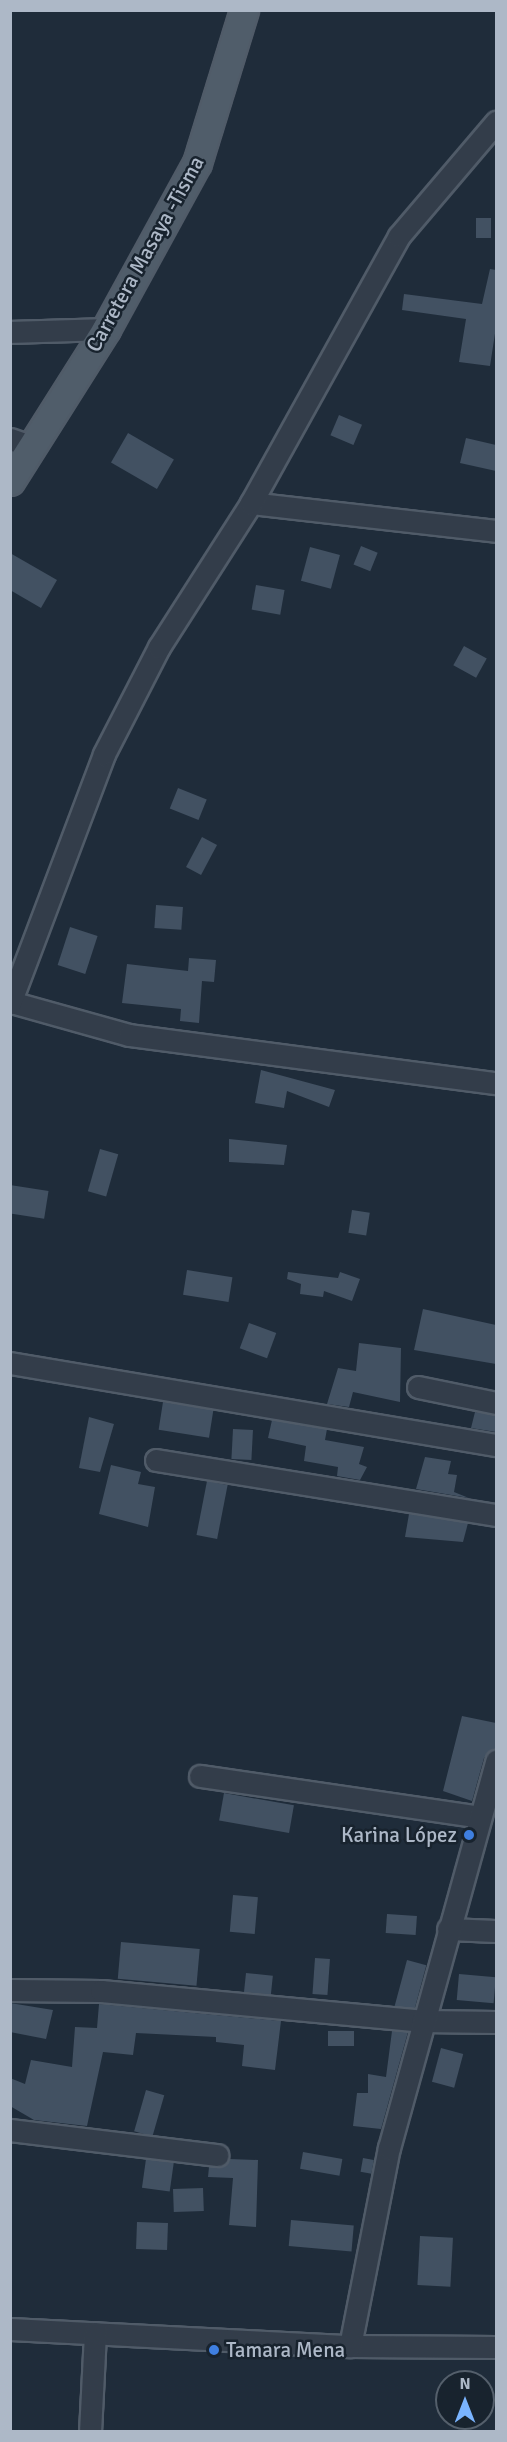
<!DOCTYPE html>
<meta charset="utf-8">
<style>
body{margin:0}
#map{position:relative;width:507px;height:2442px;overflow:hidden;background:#1f2c3a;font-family:Signika,sans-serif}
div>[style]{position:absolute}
.building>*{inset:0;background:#425162;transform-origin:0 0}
.roads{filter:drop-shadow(2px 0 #505b68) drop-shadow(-2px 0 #505b68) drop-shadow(0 2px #505b68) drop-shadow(0 -2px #505b68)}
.minor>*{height:21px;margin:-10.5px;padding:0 10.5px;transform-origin:10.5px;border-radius:10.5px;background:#333d4a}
.major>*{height:27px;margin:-13.5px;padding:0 13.5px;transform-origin:13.5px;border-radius:13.5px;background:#505d6a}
.dots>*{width:16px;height:16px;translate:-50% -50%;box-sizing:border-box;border:3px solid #18232e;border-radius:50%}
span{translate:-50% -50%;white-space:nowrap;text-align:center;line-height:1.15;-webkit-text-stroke:5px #18232e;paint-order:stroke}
.street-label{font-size:21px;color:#adb8c7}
.poi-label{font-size:21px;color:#adb8c7}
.right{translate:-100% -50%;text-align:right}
.left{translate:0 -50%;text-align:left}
.frame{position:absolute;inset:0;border:12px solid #adb8c7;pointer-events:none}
.north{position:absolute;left:435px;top:2370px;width:60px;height:60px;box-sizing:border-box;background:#18232e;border:2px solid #545f6b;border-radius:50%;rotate:0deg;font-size:16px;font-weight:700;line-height:24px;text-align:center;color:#adb8c7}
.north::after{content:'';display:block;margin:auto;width:21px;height:27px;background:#7ab4ff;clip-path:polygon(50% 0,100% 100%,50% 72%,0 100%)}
</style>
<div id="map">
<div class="building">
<div style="left:491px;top:218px;width:20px;height:15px;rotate:90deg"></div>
<div style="clip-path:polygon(490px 269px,496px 270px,496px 327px,490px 366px,459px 362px,466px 319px,402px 310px,404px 294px,482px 304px)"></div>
<div style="left:339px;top:415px;width:25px;height:22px;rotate:23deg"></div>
<div style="left:128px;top:433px;width:53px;height:34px;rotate:30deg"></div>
<div style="clip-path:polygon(466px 438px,496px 445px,496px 471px,460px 463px)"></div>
<div style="left:361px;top:546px;width:18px;height:20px;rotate:22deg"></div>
<div style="left:310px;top:547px;width:31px;height:35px;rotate:15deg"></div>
<div style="clip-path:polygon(10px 553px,57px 580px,41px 608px,10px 590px)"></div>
<div style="left:256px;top:585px;width:29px;height:25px;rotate:10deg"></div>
<div style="left:464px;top:646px;width:26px;height:22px;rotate:29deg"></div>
<div style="left:178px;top:788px;width:31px;height:22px;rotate:22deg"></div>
<div style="left:202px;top:837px;width:17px;height:34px;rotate:28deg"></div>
<div style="left:156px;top:905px;width:27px;height:23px;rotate:4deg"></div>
<div style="left:70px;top:927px;width:29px;height:40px;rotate:18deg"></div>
<div style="clip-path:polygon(189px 958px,216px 960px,214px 982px,202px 981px,199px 1023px,180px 1021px,181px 1009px,122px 1003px,127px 964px,188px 971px)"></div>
<div style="clip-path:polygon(261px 1070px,335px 1090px,329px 1107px,287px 1091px,284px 1108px,255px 1103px)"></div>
<div style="clip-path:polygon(229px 1139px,287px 1145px,284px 1165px,229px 1162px)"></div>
<div style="left:100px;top:1149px;width:19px;height:44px;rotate:16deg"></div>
<div style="left:10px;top:1185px;width:39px;height:28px;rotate:9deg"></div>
<div style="left:352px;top:1210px;width:18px;height:23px;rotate:9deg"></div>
<div style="left:187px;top:1270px;width:46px;height:25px;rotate:9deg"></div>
<div style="clip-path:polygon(288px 1272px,338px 1278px,340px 1272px,360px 1279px,352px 1301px,324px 1291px,323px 1297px,300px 1294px,301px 1284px,287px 1279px)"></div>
<div style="clip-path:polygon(423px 1309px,496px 1325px,496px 1364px,414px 1350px)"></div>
<div style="left:249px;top:1323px;width:29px;height:27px;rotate:20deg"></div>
<div style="clip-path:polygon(359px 1343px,401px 1348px,400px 1402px,353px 1392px,349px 1407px,327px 1404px,338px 1368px,356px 1371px)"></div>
<div style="left:163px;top:1402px;width:51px;height:28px;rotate:9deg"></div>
<div style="clip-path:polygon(475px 1412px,496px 1415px,496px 1432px,471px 1428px)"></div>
<div style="clip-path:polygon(89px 1417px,114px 1424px,100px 1472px,79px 1468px)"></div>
<div style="clip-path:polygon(272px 1420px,327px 1429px,325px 1440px,364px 1447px,359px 1464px,367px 1467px,360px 1480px,337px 1476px,338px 1467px,304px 1461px,306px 1446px,268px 1438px)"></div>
<div style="left:233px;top:1429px;width:20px;height:30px;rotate:3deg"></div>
<div style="clip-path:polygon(425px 1457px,451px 1461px,448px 1474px,457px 1475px,454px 1492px,469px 1498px,416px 1489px)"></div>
<div style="clip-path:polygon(111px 1465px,141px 1472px,138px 1484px,155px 1487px,148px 1527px,99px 1514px)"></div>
<div style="left:207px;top:1481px;width:21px;height:55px;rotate:11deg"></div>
<div style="clip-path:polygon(409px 1514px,468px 1523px,463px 1542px,405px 1537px)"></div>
<div style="clip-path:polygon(462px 1716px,496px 1723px,495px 1749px,484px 1758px,472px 1801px,443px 1791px)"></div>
<div style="left:224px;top:1793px;width:71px;height:28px;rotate:10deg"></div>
<div style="left:233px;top:1895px;width:25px;height:37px;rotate:5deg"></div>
<div style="left:387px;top:1914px;width:30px;height:19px;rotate:4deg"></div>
<div style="left:121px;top:1942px;width:79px;height:37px;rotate:5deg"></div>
<div style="left:315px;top:1958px;width:15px;height:36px;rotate:4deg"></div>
<div style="left:407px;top:1960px;width:20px;height:48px;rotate:15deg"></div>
<div style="left:246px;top:1973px;width:27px;height:19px;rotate:6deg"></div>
<div style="left:459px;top:1974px;width:37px;height:26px;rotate:5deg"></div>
<div style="clip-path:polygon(10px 2003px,53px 2010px,46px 2039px,10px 2032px)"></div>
<div style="clip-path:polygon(99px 2004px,281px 2021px,275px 2070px,242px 2066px,244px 2045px,216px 2042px,216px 2037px,136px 2033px,133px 2055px,103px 2052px,87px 2126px,34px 2120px,10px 2106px,10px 2078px,25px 2084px,31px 2060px,72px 2067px,75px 2027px,97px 2028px)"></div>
<div style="left:328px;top:2031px;width:26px;height:15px"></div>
<div style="clip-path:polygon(392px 2031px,408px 2032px,381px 2129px,353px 2126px,357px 2093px,368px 2093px,368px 2074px,386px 2077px)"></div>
<div style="left:441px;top:2048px;width:23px;height:35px;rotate:15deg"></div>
<div style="left:146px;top:2090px;width:19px;height:43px;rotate:16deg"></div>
<div style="left:303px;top:2152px;width:40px;height:17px;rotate:10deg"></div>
<div style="left:363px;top:2158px;width:11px;height:14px;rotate:10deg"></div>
<div style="left:146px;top:2159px;width:28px;height:29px;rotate:8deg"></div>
<div style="clip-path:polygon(229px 2159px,258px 2160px,256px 2227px,229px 2225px,233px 2178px,208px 2177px,209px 2167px,221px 2167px)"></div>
<div style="left:203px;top:2188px;width:23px;height:30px;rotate:88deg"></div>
<div style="left:291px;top:2220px;width:63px;height:26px;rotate:5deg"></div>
<div style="left:137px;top:2222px;width:31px;height:27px;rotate:2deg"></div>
<div style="left:420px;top:2236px;width:33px;height:49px;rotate:3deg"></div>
</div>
<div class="roads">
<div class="minor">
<div style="left:10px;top:332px;width:96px;rotate:-1.8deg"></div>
<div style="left:10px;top:439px;width:24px;rotate:19deg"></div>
<div style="left:251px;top:503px;width:247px;rotate:6.5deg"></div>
<div style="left:11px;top:1002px;width:123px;rotate:15.6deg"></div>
<div style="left:129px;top:1035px;width:370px;rotate:7.5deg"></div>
<div style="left:10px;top:1003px;width:266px;rotate:-69.3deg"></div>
<div style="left:104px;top:754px;width:120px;rotate:-62.8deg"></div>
<div style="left:159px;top:647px;width:171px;rotate:-57.4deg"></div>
<div style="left:251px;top:503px;width:305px;rotate:-61deg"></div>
<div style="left:399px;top:236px;width:150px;rotate:-49.6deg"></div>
<div style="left:10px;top:1363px;width:493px;rotate:9.6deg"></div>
<div style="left:418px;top:1387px;width:80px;rotate:11.6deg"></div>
<div style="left:156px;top:1460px;width:344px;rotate:9.2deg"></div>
<div style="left:200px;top:1776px;width:283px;rotate:8.3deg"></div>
<div style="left:448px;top:1929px;width:48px;rotate:2.4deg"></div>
<div style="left:10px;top:1990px;width:91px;rotate:0.6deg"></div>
<div style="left:101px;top:1991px;width:322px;rotate:5.3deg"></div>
<div style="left:422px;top:2021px;width:74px;rotate:0.8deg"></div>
<div style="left:10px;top:2130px;width:209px;rotate:6.9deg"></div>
<div style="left:10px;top:2329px;width:340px;rotate:2.9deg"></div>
<div style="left:350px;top:2346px;width:146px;rotate:0.4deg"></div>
<div style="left:350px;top:2346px;width:202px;rotate:-78.9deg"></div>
<div style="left:389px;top:2148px;width:402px;rotate:-74.5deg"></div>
<div style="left:90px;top:2432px;width:99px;rotate:-87.1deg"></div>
</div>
<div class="major">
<div style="left:10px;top:481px;width:180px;rotate:-57.7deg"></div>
<div style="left:106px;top:329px;width:189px;rotate:-61.3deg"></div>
<div style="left:197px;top:163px;width:160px;rotate:-72.9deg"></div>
</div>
</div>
<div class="dots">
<div style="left:469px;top:1835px;background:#3f7fe0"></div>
<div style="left:214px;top:2350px;background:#3f7fe0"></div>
</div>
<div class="street-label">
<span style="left:145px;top:254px;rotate:-61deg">Carretera Masaya -Tisma</span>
</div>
<div class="poi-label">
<span class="right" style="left:457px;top:1835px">Karina López</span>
<span class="left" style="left:226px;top:2350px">Tamara Mena</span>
</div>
<div class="frame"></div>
<div class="north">N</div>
</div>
